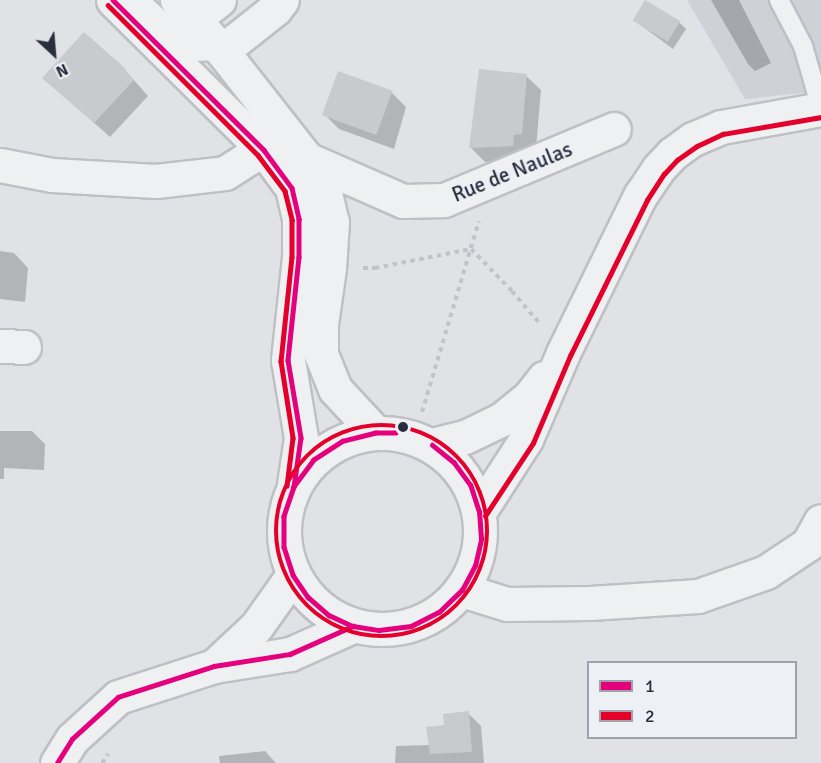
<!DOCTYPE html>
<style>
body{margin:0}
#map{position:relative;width:821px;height:763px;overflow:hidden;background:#e0e2e5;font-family:Signika,sans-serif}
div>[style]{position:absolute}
.built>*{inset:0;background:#ced1d8}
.shadow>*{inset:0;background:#0003}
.building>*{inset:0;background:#c8cacd;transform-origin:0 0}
.path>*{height:4px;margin-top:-2px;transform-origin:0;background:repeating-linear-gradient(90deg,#c1c3c8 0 4.5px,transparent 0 9px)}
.roads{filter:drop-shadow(2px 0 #bec0c3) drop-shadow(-2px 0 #bec0c3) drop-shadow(0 2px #bec0c3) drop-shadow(0 -2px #bec0c3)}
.lane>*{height:18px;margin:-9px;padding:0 9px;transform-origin:9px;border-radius:9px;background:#eff0f1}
.street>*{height:33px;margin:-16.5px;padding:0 16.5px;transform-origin:16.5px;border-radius:16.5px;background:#eff0f1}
.street>.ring{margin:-16.5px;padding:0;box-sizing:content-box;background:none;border:33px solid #eff0f1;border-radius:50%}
.bus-1>*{height:4.5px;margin:-2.25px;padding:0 2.25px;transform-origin:2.25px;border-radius:2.25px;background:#e5007d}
.bus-2>*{height:4.5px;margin:-2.25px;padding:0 2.25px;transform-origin:2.25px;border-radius:2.25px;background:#e4002b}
.bus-2>.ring{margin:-2.25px;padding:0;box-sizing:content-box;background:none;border:4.5px solid #e4002b;border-radius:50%}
.dots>*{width:16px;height:16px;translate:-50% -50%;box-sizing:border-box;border:3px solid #edf0f5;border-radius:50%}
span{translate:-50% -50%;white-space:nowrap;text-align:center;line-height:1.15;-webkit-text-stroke:4.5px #edf0f5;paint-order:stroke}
.street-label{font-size:21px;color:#282e3d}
.legend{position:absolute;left:587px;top:661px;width:210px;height:78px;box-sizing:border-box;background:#edf0f5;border:2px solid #9ea2ab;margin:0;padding:8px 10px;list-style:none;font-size:18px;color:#282e3d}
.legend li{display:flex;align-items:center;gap:12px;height:30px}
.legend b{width:30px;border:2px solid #9ea2ab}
.north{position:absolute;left:24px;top:24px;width:60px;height:60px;-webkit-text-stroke:4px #edf0f5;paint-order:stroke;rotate:154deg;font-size:16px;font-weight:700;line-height:24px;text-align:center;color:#282e3d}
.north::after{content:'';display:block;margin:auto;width:21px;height:27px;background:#282e3d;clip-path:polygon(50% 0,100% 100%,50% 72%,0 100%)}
</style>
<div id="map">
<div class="built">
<div style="clip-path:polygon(687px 0,821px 0,821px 91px,745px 99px)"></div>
</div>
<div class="shadow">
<div style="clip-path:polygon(711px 0,739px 0,771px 63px,755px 71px,748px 64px)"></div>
<div style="clip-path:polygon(634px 20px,679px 22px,686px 29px,673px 49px)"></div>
<div style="clip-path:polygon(125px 70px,148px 96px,110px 137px,44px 78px)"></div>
<div style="clip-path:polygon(526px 76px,541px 90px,536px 148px,527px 160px,485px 162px,471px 148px)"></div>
<div style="clip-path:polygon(391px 92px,406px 107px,394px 149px,339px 129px,324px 114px)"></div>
<div style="clip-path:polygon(0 251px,14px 253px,28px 268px,25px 302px,0 299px,0 304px)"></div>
<div style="clip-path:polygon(0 431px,32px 431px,45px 444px,44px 470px,4px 468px,4px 479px,0 479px)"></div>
<div style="clip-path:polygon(468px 713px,481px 726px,484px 763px,395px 763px,396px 746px,430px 745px,446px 726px)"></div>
<div style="clip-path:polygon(265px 751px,276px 763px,220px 763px,219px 756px)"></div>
</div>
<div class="building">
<div style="left:645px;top:0;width:41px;height:24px;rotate:31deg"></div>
<div style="clip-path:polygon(84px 32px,126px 69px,125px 71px,134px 80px,94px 123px,42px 78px)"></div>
<div style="clip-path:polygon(479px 69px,527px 74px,522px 134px,514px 135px,513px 146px,469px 148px)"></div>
<div style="left:338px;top:71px;width:58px;height:47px;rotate:20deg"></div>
<div style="clip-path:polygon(469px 711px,472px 752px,430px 754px,426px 727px,444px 725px,443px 714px)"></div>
</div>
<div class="path">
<div style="left:363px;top:268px;width:12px"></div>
<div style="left:375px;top:268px;width:98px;rotate:-11.2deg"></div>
<div style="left:471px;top:249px;width:59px;rotate:45.7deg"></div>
<div style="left:512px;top:291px;width:43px;rotate:49.7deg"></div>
<div style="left:422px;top:412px;width:199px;rotate:-73.4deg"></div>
<div style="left:102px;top:763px;width:11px;rotate:-56deg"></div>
</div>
<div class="roads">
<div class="lane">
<div style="left:140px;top:0;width:75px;rotate:43.9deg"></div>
<div style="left:194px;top:52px;width:28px;rotate:-2deg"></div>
<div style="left:779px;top:0;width:52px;rotate:62.4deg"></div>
<div style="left:803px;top:46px;width:65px;rotate:73.8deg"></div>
</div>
<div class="street">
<div style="left:113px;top:0;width:213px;rotate:44.8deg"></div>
<div style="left:264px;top:150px;width:47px;rotate:53.6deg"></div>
<div style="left:292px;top:188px;width:32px;rotate:77deg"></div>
<div style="left:299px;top:219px;width:38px;rotate:90deg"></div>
<div style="left:299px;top:257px;width:104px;rotate:96.1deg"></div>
<div style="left:288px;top:360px;width:79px;rotate:80.5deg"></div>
<div style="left:301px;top:438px;width:47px;rotate:98.7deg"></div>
<div style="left:177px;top:0;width:68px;rotate:48.6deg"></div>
<div style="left:222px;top:51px;width:137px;rotate:51.8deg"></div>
<div style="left:307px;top:159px;width:42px;rotate:63.4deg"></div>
<div style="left:326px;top:197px;width:26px;rotate:77deg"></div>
<div style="left:332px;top:222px;width:46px;rotate:93.7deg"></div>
<div style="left:329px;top:268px;width:57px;rotate:98.1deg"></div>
<div style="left:321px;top:324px;width:30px;rotate:90deg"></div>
<div style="left:321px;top:354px;width:38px;rotate:68deg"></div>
<div style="left:335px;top:389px;width:60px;rotate:47deg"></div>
<div style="left:195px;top:18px;width:30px;rotate:-37deg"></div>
<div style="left:222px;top:51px;width:68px;rotate:-38.4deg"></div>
<div style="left:275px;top:9px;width:11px;rotate:-52deg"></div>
<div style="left:307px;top:159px;width:105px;rotate:23.6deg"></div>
<div style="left:403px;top:201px;width:41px;rotate:-1.4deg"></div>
<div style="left:444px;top:200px;width:184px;rotate:-22.7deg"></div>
<div style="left:0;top:165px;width:53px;rotate:10.9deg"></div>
<div style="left:52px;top:175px;width:104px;rotate:3.3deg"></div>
<div style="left:156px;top:181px;width:69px;rotate:-6.6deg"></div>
<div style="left:225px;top:173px;width:65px;rotate:-32.5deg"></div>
<div style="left:0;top:346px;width:24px;rotate:2deg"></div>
<div class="ring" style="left:284px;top:433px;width:163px;height:163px"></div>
<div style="left:432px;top:445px;width:34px;rotate:-14deg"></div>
<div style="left:465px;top:437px;width:41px;rotate:-25.9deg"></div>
<div style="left:502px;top:419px;width:36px;rotate:-39deg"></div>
<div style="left:530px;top:396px;width:23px;rotate:-52deg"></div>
<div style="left:479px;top:512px;width:87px;rotate:-57.2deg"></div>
<div style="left:526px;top:439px;width:94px;rotate:-66.7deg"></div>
<div style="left:563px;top:353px;width:175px;rotate:-63.9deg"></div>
<div style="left:640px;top:196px;width:32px;rotate:-56deg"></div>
<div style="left:658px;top:169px;width:21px;rotate:-47deg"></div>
<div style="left:672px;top:154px;width:26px;rotate:-36deg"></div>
<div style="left:693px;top:139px;width:30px;rotate:-23deg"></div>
<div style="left:721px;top:127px;width:102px;rotate:-10.2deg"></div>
<div style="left:462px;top:590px;width:47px;rotate:17.3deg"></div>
<div style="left:507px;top:604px;width:83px;rotate:-0.7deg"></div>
<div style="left:590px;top:603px;width:108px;rotate:-3.7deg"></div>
<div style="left:698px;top:596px;width:72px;rotate:-19.4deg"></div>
<div style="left:766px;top:572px;width:50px;rotate:-33.7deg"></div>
<div style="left:808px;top:544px;width:26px;rotate:-61deg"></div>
<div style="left:214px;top:666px;width:57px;rotate:-42.9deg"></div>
<div style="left:256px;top:627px;width:64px;rotate:-54.6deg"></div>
<div style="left:57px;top:763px;width:28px;rotate:-58deg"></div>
<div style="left:72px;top:739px;width:62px;rotate:-42.4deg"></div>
<div style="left:118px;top:697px;width:101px;rotate:-17.9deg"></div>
<div style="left:214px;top:666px;width:77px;rotate:-9deg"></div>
<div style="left:290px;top:654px;width:69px;rotate:-24deg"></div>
</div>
</div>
<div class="bus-1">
<div style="left:113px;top:0;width:213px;rotate:44.8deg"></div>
<div style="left:264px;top:150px;width:47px;rotate:53.6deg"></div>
<div style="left:292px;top:188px;width:32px;rotate:77deg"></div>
<div style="left:299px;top:219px;width:38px;rotate:90deg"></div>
<div style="left:299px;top:257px;width:104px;rotate:96.1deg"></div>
<div style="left:288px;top:360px;width:79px;rotate:80.5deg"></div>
<div style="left:301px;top:438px;width:49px;rotate:98.1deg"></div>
<div style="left:396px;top:433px;width:20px;rotate:180deg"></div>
<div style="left:376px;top:433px;width:34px;rotate:166deg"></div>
<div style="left:343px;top:441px;width:35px;rotate:147deg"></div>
<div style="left:314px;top:460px;width:34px;rotate:127deg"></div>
<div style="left:294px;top:487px;width:31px;rotate:109deg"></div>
<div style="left:284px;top:516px;width:31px;rotate:90deg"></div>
<div style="left:284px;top:547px;width:29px;rotate:72deg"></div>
<div style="left:293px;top:575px;width:27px;rotate:56deg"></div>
<div style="left:308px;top:597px;width:28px;rotate:41deg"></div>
<div style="left:329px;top:615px;width:26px;rotate:25deg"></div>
<div style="left:353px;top:626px;width:26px;rotate:9deg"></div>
<div style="left:379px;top:630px;width:32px;rotate:-7deg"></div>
<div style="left:411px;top:626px;width:31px;rotate:-27deg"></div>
<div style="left:439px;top:612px;width:32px;rotate:-44deg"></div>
<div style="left:462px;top:590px;width:27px;rotate:-62deg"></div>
<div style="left:475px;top:566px;width:28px;rotate:-77deg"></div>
<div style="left:481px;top:539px;width:27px;rotate:-94deg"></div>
<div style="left:479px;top:512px;width:28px;rotate:-108deg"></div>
<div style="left:470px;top:485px;width:27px;rotate:-126deg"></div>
<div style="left:454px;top:463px;width:28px;rotate:-141deg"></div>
<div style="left:57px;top:763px;width:28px;rotate:-58deg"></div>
<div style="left:72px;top:739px;width:62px;rotate:-42.4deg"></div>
<div style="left:118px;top:697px;width:101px;rotate:-17.9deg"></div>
<div style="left:214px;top:666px;width:77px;rotate:-9deg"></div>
<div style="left:290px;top:654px;width:69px;rotate:-24deg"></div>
</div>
<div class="bus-2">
<div style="left:108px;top:5px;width:212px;rotate:45deg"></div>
<div style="left:258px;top:155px;width:45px;rotate:53.1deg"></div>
<div style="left:285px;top:191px;width:30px;rotate:76deg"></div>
<div style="left:292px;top:220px;width:37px;rotate:90deg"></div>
<div style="left:292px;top:257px;width:105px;rotate:96deg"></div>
<div style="left:281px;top:361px;width:78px;rotate:81.1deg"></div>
<div style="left:293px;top:438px;width:48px;rotate:97.1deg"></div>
<div class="ring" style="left:276px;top:425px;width:207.5px;height:207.5px"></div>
<div style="left:485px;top:516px;width:87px;rotate:-56.7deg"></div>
<div style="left:533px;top:443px;width:95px;rotate:-67deg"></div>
<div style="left:570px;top:356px;width:174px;rotate:-63.7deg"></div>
<div style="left:647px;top:200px;width:31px;rotate:-57deg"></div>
<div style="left:664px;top:174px;width:19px;rotate:-47deg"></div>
<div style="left:677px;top:160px;width:24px;rotate:-35deg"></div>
<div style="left:697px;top:146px;width:29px;rotate:-25deg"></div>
<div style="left:723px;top:134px;width:99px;rotate:-9.8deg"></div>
</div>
<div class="dots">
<div style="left:403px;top:427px;background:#282e3d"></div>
</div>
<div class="street-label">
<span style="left:512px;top:172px;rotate:-22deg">Rue de Naulas</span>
</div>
<ul class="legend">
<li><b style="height:8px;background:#e5007d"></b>1</li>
<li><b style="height:8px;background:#e4002b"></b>2</li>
</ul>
<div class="north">N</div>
</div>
